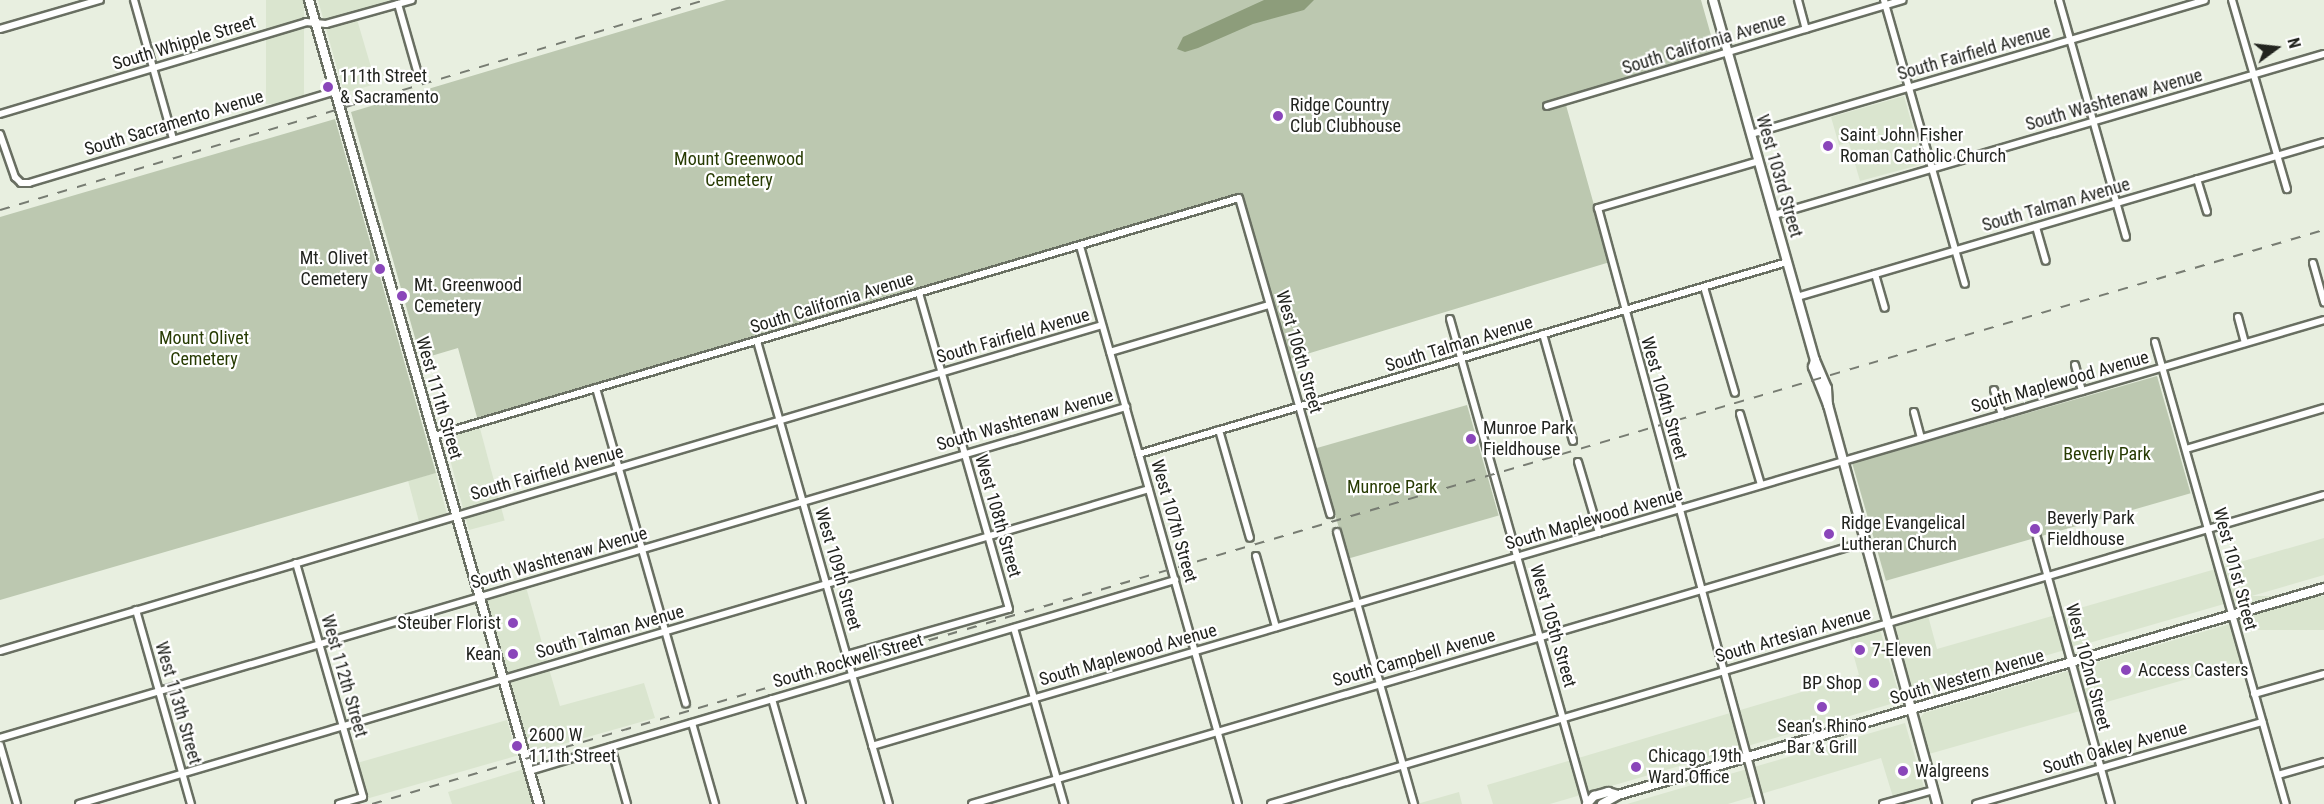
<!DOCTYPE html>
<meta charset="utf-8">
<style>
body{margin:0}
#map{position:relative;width:2324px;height:804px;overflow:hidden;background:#e8efe0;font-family:"Roboto Condensed",sans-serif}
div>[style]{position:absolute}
.built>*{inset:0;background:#dae5cf;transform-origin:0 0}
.green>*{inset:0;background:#bcc8b0;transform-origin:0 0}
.water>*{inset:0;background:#8d9d7b}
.roads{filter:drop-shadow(2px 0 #696f62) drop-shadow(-2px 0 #696f62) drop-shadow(0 2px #696f62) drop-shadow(0 -2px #696f62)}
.minor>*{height:6px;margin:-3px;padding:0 3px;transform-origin:3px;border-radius:3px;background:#fff}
.major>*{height:8px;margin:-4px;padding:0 4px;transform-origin:4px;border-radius:4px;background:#fff}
.rail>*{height:1.5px;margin-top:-0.75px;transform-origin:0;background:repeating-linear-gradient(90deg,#777c72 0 10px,transparent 0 20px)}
.dots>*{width:16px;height:16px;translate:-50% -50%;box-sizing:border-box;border:3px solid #fff;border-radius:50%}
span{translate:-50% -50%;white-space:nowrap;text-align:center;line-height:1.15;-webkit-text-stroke:4.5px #fff;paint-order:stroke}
.street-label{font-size:18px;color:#22241f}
.poi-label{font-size:18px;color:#22241f}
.left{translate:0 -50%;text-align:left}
.right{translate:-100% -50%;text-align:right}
.park-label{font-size:18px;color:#273b03}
.north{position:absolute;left:2246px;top:18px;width:60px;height:60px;-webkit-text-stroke:4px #fff;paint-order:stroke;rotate:75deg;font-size:16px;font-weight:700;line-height:24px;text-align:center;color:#22241f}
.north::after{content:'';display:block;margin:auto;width:21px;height:27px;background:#22241f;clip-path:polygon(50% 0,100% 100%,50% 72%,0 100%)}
</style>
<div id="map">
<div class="built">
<div style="left:266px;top:0;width:38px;height:104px"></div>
<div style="clip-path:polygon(318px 0,395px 0,396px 4px,356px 16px,376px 84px,344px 93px)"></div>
<div style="clip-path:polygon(1904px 96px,1923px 164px,1860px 181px,1849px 143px,1839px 145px,1831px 117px)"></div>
<div style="left:478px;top:421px;width:103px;height:37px;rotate:75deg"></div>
<div style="left:436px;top:473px;width:49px;height:29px;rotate:75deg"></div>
<div style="clip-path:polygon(2324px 538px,2324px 575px,1913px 694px,1894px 621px,1927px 612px,1937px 649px)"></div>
<div style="left:526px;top:587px;width:78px;height:41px;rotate:74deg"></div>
<div style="left:2324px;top:596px;width:34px;height:92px;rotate:90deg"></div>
<div style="left:2230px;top:624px;width:41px;height:161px;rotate:74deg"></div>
<div style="clip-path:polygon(1879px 626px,1901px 701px,1550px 804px,1493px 804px,1487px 785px,1859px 675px,1848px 635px)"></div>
<div style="clip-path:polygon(549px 669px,560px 706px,644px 683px,655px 718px,531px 753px,510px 681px)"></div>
<div style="clip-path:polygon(2068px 671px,2080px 711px,1929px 754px,1919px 719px,1924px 713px)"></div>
<div style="left:507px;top:720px;width:37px;height:160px;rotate:74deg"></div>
<div style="clip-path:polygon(1905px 723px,1924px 787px,1893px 797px,1881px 758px,1728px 804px,1627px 804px)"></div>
<div style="clip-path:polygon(524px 769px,534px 804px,452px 804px,448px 792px)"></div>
<div style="clip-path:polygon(1459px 792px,1462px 804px,1417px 804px)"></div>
</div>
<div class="green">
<div style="clip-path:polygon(726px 0,1701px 0,1716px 53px,1564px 98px,1610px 262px,1287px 360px,1240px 197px,478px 421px,458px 348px,421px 359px,351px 112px)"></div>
<div style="clip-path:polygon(335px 119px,436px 473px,0 600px,0 217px)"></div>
<div style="left:2157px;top:376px;width:122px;height:317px;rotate:74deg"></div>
<div style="left:1467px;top:405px;width:115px;height:157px;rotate:74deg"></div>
</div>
<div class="water">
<div style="clip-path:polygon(1264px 0,1314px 0,1304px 10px,1253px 24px,1198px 48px,1185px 52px,1177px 49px,1183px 37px)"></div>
</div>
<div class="roads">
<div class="minor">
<div style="left:134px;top:0;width:144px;rotate:74.3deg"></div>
<div style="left:1798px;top:0;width:30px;rotate:75deg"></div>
<div style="left:1884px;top:0;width:295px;rotate:74.1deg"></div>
<div style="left:2059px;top:0;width:246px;rotate:74.2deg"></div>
<div style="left:2232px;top:0;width:197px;rotate:73.8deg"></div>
<div style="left:398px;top:4px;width:73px;rotate:74.1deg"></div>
<div style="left:0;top:29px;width:104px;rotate:-16.2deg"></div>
<div style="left:1547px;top:106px;width:371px;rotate:-16.6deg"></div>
<div style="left:0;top:114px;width:320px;rotate:-16.7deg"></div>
<div style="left:306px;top:22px;width:20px;rotate:6deg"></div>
<div style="left:326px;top:24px;width:89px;rotate:-15.6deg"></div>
<div style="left:0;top:134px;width:46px;rotate:70.8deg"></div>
<div style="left:15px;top:177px;width:8px;rotate:45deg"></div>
<div style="left:21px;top:183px;width:8px"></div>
<div style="left:29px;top:183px;width:320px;rotate:-16.7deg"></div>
<div style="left:1751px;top:134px;width:473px;rotate:-16.4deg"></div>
<div style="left:1759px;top:161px;width:168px;rotate:163.7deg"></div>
<div style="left:1598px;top:208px;width:618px;rotate:74.79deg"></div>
<div style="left:2197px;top:179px;width:34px;rotate:73deg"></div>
<div style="left:1774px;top:215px;width:573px;rotate:-16.32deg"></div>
<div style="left:2036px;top:227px;width:35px;rotate:74deg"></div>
<div style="left:1080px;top:246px;width:580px;rotate:74.19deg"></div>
<div style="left:2313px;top:263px;width:41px;rotate:74.2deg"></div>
<div style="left:1875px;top:274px;width:35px;rotate:74deg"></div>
<div style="left:1704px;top:287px;width:110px;rotate:73.7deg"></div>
<div style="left:1797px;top:297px;width:549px;rotate:-16.39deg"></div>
<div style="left:2238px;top:317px;width:27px;rotate:75deg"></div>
<div style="left:1450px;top:319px;width:504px;rotate:74.23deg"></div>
<div style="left:1543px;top:334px;width:111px;rotate:74.3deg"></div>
<div style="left:757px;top:341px;width:481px;rotate:74.1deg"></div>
<div style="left:2155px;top:342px;width:480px;rotate:74.2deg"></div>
<div style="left:1110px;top:352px;width:166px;rotate:-16.5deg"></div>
<div style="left:2075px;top:365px;width:27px;rotate:75deg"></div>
<div style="left:596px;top:388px;width:328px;rotate:74.1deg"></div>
<div style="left:1994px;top:390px;width:26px;rotate:72deg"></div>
<div style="left:1914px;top:412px;width:27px;rotate:75deg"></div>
<div style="left:1740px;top:414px;width:74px;rotate:73.5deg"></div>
<div style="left:1219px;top:430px;width:112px;rotate:74deg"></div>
<div style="left:434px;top:436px;width:839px;rotate:-16.47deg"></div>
<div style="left:1239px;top:198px;width:329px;rotate:73.9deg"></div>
<div style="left:2186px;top:449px;width:144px;rotate:-16.5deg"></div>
<div style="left:1139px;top:454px;width:676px;rotate:-16.5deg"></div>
<div style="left:1578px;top:462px;width:74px;rotate:73.5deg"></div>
<div style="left:1337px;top:532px;width:283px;rotate:74.2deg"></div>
<div style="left:2037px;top:538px;width:276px;rotate:74.5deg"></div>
<div style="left:1256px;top:556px;width:74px;rotate:74.3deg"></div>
<div style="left:296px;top:563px;width:243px;rotate:74deg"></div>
<div style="left:363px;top:797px;width:25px;rotate:164deg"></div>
<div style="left:136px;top:610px;width:202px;rotate:74.2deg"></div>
<div style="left:1014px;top:628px;width:183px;rotate:74.1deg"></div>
<div style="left:0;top:651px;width:1149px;rotate:-16.48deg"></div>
<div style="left:847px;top:655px;width:168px;rotate:-15.9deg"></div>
<div style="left:1009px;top:609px;width:329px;rotate:-105.9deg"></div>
<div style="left:2254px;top:694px;width:73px;rotate:-15.9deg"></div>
<div style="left:772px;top:699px;width:109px;rotate:74.1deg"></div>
<div style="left:692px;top:723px;width:84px;rotate:74.1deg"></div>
<div style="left:0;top:738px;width:1174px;rotate:-16.38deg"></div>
<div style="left:0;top:745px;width:61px;rotate:73.9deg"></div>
<div style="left:872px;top:746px;width:1513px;rotate:-16.35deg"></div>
<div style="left:611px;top:747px;width:59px;rotate:74.3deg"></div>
<div style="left:529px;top:771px;width:674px;rotate:-16.47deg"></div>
<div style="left:2278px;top:775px;width:48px;rotate:-15.8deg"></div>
<div style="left:79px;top:804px;width:1115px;rotate:-16.4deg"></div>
<div style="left:972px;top:804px;width:931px;rotate:-16.35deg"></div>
<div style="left:1271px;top:804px;width:1097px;rotate:-16.35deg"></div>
<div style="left:1883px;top:804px;width:52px;rotate:-15.6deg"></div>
<div style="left:1976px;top:804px;width:298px;rotate:-16deg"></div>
</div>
<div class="major">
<div style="left:309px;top:0;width:836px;rotate:74.04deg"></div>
<div style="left:1713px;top:0;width:374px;rotate:74.2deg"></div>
<div style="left:1815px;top:360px;width:30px;rotate:67deg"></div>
<div style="left:1827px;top:388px;width:17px;rotate:87deg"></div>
<div style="left:1828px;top:405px;width:414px;rotate:74.7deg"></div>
<div style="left:1815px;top:360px;width:7px;rotate:106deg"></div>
<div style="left:1813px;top:367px;width:41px;rotate:68.5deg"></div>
<div style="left:1587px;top:804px;width:11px;rotate:-49deg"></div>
<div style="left:1594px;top:796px;width:15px;rotate:-16deg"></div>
<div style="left:1608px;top:792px;width:10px;rotate:17deg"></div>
<div style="left:1602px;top:804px;width:18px;rotate:-29deg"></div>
<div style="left:1618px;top:795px;width:736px;rotate:-16.34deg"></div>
</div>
</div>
<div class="rail">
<div style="left:0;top:210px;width:736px;rotate:-16.59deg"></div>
<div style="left:372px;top:804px;width:2035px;rotate:-16.39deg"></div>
</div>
<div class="dots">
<div style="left:328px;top:87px;background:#8a46ba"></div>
<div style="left:1278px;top:116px;background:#8a46ba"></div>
<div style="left:1828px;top:146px;background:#8a46ba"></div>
<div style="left:380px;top:269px;background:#8a46ba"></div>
<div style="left:402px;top:296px;background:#8a46ba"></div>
<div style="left:1471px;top:439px;background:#8a46ba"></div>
<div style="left:2035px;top:529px;background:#8a46ba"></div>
<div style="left:1829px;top:534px;background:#8a46ba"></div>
<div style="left:513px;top:623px;background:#8a46ba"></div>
<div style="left:1860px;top:650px;background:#8a46ba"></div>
<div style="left:513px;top:654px;background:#8a46ba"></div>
<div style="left:2126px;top:670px;background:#8a46ba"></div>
<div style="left:1874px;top:683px;background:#8a46ba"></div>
<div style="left:1822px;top:707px;background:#8a46ba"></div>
<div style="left:517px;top:746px;background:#8a46ba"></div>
<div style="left:1636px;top:767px;background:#8a46ba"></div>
<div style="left:1903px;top:771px;background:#8a46ba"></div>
</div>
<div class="street-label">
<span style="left:184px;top:43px;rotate:-17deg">South Whipple Street</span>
<span style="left:1704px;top:44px;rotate:-17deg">South California Avenue</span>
<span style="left:1974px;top:53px;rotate:-16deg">South Fairfield Avenue</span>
<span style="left:2114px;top:100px;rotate:-16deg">South Washtenaw Avenue</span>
<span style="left:174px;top:123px;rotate:-17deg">South Sacramento Avenue</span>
<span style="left:1779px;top:176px;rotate:74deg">West 103rd Street</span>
<span style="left:2056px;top:205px;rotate:-16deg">South Talman Avenue</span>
<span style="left:832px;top:303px;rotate:-17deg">South California Avenue</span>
<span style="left:1013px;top:336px;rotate:-16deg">South Fairfield Avenue</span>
<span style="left:1459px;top:344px;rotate:-17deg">South Talman Avenue</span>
<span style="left:1299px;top:352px;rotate:74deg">West 106th Street</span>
<span style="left:2060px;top:382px;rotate:-16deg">South Maplewood Avenue</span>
<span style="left:439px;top:398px;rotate:74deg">West 111th Street</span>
<span style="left:1664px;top:398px;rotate:74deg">West 104th Street</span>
<span style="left:1025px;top:420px;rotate:-16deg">South Washtenaw Avenue</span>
<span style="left:547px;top:473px;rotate:-16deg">South Fairfield Avenue</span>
<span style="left:998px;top:516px;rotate:74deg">West 108th Street</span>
<span style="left:1594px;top:519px;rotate:-16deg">South Maplewood Avenue</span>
<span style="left:1174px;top:521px;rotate:74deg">West 107th Street</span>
<span style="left:559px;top:558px;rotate:-16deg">South Washtenaw Avenue</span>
<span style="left:838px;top:569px;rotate:74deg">West 109th Street</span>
<span style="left:2235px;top:569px;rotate:75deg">West 101st Street</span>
<span style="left:1553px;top:626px;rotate:74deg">West 105th Street</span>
<span style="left:610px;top:632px;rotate:-16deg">South Talman Avenue</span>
<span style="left:1793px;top:635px;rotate:-16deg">South Artesian Avenue</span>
<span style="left:1128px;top:655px;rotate:-16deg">South Maplewood Avenue</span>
<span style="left:1414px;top:658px;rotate:-16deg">South Campbell Avenue</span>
<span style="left:848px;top:661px;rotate:-16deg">South Rockwell Street</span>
<span style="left:2088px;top:667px;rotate:75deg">West 102nd Street</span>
<span style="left:344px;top:676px;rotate:74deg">West 112th Street</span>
<span style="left:1967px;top:677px;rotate:-16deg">South Western Avenue</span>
<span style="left:178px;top:703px;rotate:74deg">West 113th Street</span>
<span style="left:2115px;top:748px;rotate:-16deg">South Oakley Avenue</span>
</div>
<div class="poi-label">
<span class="left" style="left:340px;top:87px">111th Street<br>&amp; Sacramento</span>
<span class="left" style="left:1290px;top:116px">Ridge Country<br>Club Clubhouse</span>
<span class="left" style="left:1840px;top:146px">Saint John Fisher<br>Roman Catholic Church</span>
<span class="right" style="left:368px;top:269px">Mt. Olivet<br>Cemetery</span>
<span class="left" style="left:414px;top:296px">Mt. Greenwood<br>Cemetery</span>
<span class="left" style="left:1483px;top:439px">Munroe Park<br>Fieldhouse</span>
<span class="left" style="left:2047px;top:529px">Beverly Park<br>Fieldhouse</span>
<span class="left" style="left:1841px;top:534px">Ridge Evangelical<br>Lutheran Church</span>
<span class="right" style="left:501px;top:623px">Steuber Florist</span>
<span class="left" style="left:1872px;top:650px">7-Eleven</span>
<span class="right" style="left:501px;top:654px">Kean</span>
<span class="left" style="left:2138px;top:670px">Access Casters</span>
<span class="right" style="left:1862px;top:683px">BP Shop</span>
<span style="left:1822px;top:737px">Sean’s Rhino<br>Bar &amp; Grill</span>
<span class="left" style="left:529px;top:746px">2600 W<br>111th Street</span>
<span class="left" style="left:1648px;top:767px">Chicago 19th<br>Ward Office</span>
<span class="left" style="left:1915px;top:771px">Walgreens</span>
</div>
<div class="park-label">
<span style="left:739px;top:170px">Mount Greenwood<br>Cemetery</span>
<span style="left:204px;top:349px">Mount Olivet<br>Cemetery</span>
<span style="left:2107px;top:454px">Beverly Park</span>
<span style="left:1392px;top:487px">Munroe Park</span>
</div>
<div class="north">N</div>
</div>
